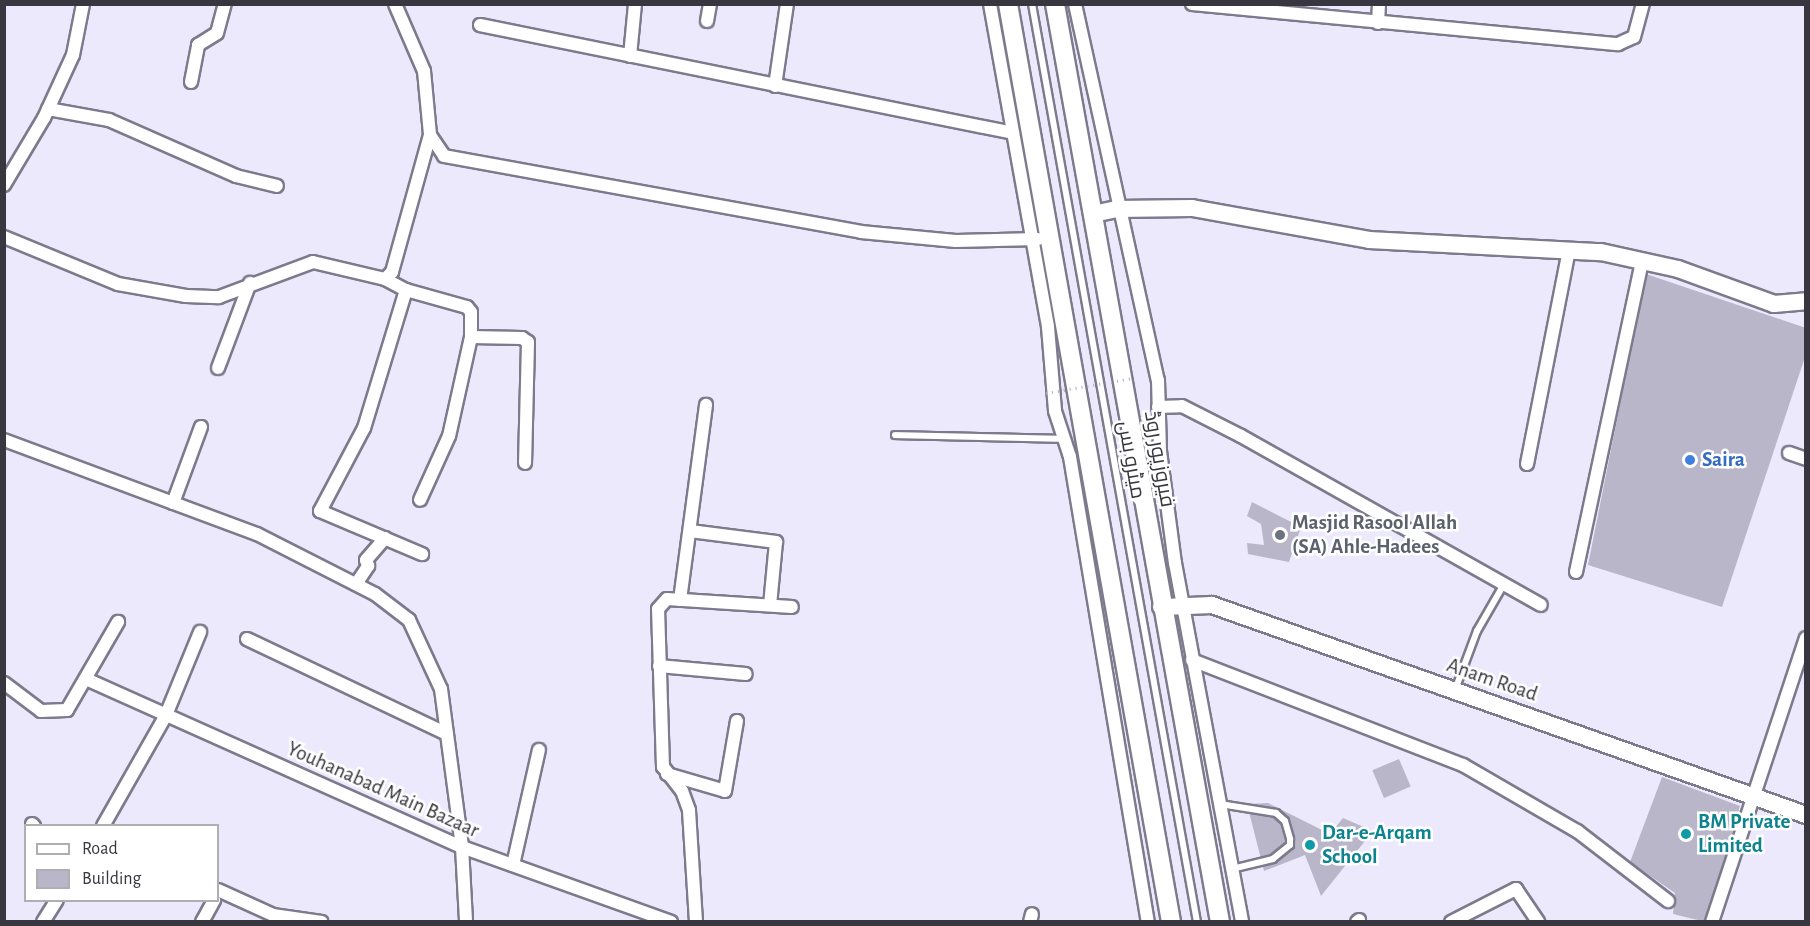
<!DOCTYPE html>
<meta charset="utf-8">
<style>
body{margin:0}
#map{position:relative;width:1810px;height:926px;overflow:hidden;background:#ede9fd;font-family:"Alegreya Sans",Cairo,sans-serif}
div>[style]{position:absolute}
.building>*{inset:0;background:#bab6ca;transform-origin:0 0}
.roads{filter:drop-shadow(2px 0 #7d7a8c) drop-shadow(-2px 0 #7d7a8c) drop-shadow(0 2px #7d7a8c) drop-shadow(0 -2px #7d7a8c)}
.lane>*{height:6px;margin:-3px;padding:0 3px;transform-origin:3px;border-radius:3px;background:#fff}
.street>*{height:12px;margin:-6px;padding:0 6px;transform-origin:6px;border-radius:6px;background:#fff}
.secondary>*{height:16px;margin:-8px;padding:0 8px;transform-origin:8px;border-radius:8px;background:#fff}
.primary>*{height:18px;margin:-9px;padding:0 9px;transform-origin:9px;border-radius:9px;background:#fff}
.path-bridge>*{height:3px;margin-top:-1.5px;transform-origin:0;background:repeating-linear-gradient(90deg,#aeabba 0 1.5px,transparent 0 6px)}
.dots>*{width:16px;height:16px;translate:-50% -50%;box-sizing:border-box;border:3px solid #fff;border-radius:50%}
span{translate:-50% -50%;white-space:nowrap;text-align:center;line-height:1.15;-webkit-text-stroke:5px #fff;paint-order:stroke}
.street-label{font-size:21px;color:#38363e}
.shop-label{font-size:21px;color:#366cbe;font-weight:700}
.left{translate:0 -50%;text-align:left}
.worship-label{font-size:21px;color:#5b616d;font-weight:700}
.culture-label{font-size:21px;color:#0d838f;font-weight:700}
.frame{position:absolute;inset:0;border:6px solid #38363e;pointer-events:none}
.legend{position:absolute;left:24px;top:824px;width:195px;height:78px;box-sizing:border-box;background:#fff;border:2px solid #afafb2;margin:0;padding:8px 10px;list-style:none;font-size:18px;color:#38363e}
.legend li{display:flex;align-items:center;gap:12px;height:30px}
.legend b{width:30px;border:2px solid #afafb2}
</style>
<div id="map">
<div class="building">
<div style="clip-path:polygon(1646px 274px,1806px 328px,1806px 354px,1722px 607px,1588px 565px)"></div>
<div style="clip-path:polygon(1252px 502px,1301px 527px,1289px 562px,1248px 554px,1247px 543px,1264px 545px,1261px 524px,1247px 516px)"></div>
<div style="left:1399px;top:759px;width:30px;height:29px;rotate:67deg"></div>
<div style="clip-path:polygon(1662px 777px,1740px 806px,1706px 922px,1673px 914px,1675px 893px,1630px 862px)"></div>
<div style="clip-path:polygon(1268px 803px,1330px 834px,1343px 818px,1373px 831px,1321px 896px,1305px 855px,1264px 871px,1247px 804px)"></div>
</div>
<div class="roads">
<div class="lane">
<div style="left:1032px;top:4px;width:933px;rotate:79.81deg"></div>
<div style="left:895px;top:435px;width:170px;rotate:1.3deg"></div>
<div style="left:1455px;top:690px;width:63px;rotate:-69.6deg"></div>
<div style="left:1477px;top:631px;width:54px;rotate:-60.1deg"></div>
<div style="left:1220px;top:804px;width:57px;rotate:9.1deg"></div>
<div style="left:1276px;top:813px;width:12px;rotate:42deg"></div>
<div style="left:1285px;top:821px;width:19px;rotate:74deg"></div>
<div style="left:1290px;top:839px;width:6px;rotate:90deg"></div>
<div style="left:1290px;top:845px;width:22px;rotate:141deg"></div>
<div style="left:1273px;top:859px;width:42px;rotate:166.3deg"></div>
</div>
<div class="street">
<div style="left:395px;top:4px;width:73px;rotate:66.6deg"></div>
<div style="left:424px;top:71px;width:64px;rotate:84.6deg"></div>
<div style="left:430px;top:135px;width:25px;rotate:56deg"></div>
<div style="left:444px;top:156px;width:424px;rotate:10.3deg"></div>
<div style="left:861px;top:232px;width:95px;rotate:5.4deg"></div>
<div style="left:956px;top:241px;width:82px;rotate:-1.4deg"></div>
<div style="left:990px;top:4px;width:328px;rotate:79.8deg"></div>
<div style="left:1048px;top:327px;width:84px;rotate:85.2deg"></div>
<div style="left:1055px;top:411px;width:48px;rotate:71.9deg"></div>
<div style="left:1070px;top:457px;width:471px;rotate:80.5deg"></div>
<div style="left:1075px;top:4px;width:385px;rotate:77.6deg"></div>
<div style="left:1158px;top:380px;width:71px;rotate:88.4deg"></div>
<div style="left:1160px;top:451px;width:113px;rotate:82.4deg"></div>
<div style="left:1175px;top:563px;width:365px;rotate:79.4deg"></div>
<div style="left:1192px;top:4px;width:428px;rotate:5.4deg"></div>
<div style="left:1618px;top:44px;width:17px;rotate:-24deg"></div>
<div style="left:1634px;top:37px;width:34px;rotate:-75deg"></div>
<div style="left:707px;top:21px;width:17px;rotate:-80deg"></div>
<div style="left:1378px;top:23px;width:19px;rotate:-87deg"></div>
<div style="left:480px;top:25px;width:544px;rotate:11.45deg"></div>
<div style="left:630px;top:56px;width:52px;rotate:-84.5deg"></div>
<div style="left:191px;top:82px;width:38px;rotate:-79deg"></div>
<div style="left:198px;top:45px;width:22px;rotate:-32deg"></div>
<div style="left:217px;top:33px;width:30px;rotate:-75deg"></div>
<div style="left:775px;top:86px;width:83px;rotate:-81.7deg"></div>
<div style="left:48px;top:109px;width:62px;rotate:10.2deg"></div>
<div style="left:109px;top:120px;width:139px;rotate:23.8deg"></div>
<div style="left:236px;top:176px;width:42px;rotate:13.7deg"></div>
<div style="left:4px;top:185px;width:78px;rotate:-59.2deg"></div>
<div style="left:44px;top:118px;width:69px;rotate:-65.3deg"></div>
<div style="left:73px;top:55px;width:52px;rotate:-78.9deg"></div>
<div style="left:4px;top:237px;width:123px;rotate:22.4deg"></div>
<div style="left:118px;top:284px;width:69px;rotate:10deg"></div>
<div style="left:186px;top:296px;width:33px;rotate:2deg"></div>
<div style="left:219px;top:297px;width:100px;rotate:-20.4deg"></div>
<div style="left:313px;top:262px;width:74px;rotate:13.3deg"></div>
<div style="left:385px;top:279px;width:10px;rotate:-45deg"></div>
<div style="left:392px;top:272px;width:142px;rotate:-74.5deg"></div>
<div style="left:385px;top:279px;width:24px;rotate:28deg"></div>
<div style="left:406px;top:290px;width:63px;rotate:15.6deg"></div>
<div style="left:467px;top:307px;width:6px;rotate:51deg"></div>
<div style="left:471px;top:312px;width:25px;rotate:90deg"></div>
<div style="left:471px;top:337px;width:101px;rotate:102.5deg"></div>
<div style="left:449px;top:436px;width:70px;rotate:114.4deg"></div>
<div style="left:406px;top:290px;width:144px;rotate:106.9deg"></div>
<div style="left:364px;top:428px;width:94px;rotate:117.9deg"></div>
<div style="left:320px;top:511px;width:111px;rotate:22.9deg"></div>
<div style="left:471px;top:337px;width:51px;rotate:1.1deg"></div>
<div style="left:522px;top:338px;width:7px;rotate:34deg"></div>
<div style="left:528px;top:342px;width:121px;rotate:91.4deg"></div>
<div style="left:218px;top:368px;width:91px;rotate:-69.4deg"></div>
<div style="left:1158px;top:407px;width:24px;rotate:-2deg"></div>
<div style="left:1182px;top:406px;width:66px;rotate:27deg"></div>
<div style="left:1241px;top:436px;width:344px;rotate:29.4deg"></div>
<div style="left:4px;top:440px;width:270px;rotate:20.4deg"></div>
<div style="left:257px;top:534px;width:132px;rotate:27deg"></div>
<div style="left:375px;top:594px;width:43px;rotate:37.4deg"></div>
<div style="left:409px;top:620px;width:76px;rotate:65.1deg"></div>
<div style="left:441px;top:689px;width:159px;rotate:82.4deg"></div>
<div style="left:462px;top:847px;width:75px;rotate:86.9deg"></div>
<div style="left:1789px;top:453px;width:18px;rotate:19deg"></div>
<div style="left:1527px;top:464px;width:218px;rotate:-78.9deg"></div>
<div style="left:173px;top:503px;width:81px;rotate:-69.8deg"></div>
<div style="left:690px;top:531px;width:87px;rotate:7.3deg"></div>
<div style="left:776px;top:542px;width:63px;rotate:95.4deg"></div>
<div style="left:1576px;top:572px;width:318px;rotate:-78deg"></div>
<div style="left:356px;top:584px;width:22px;rotate:-56deg"></div>
<div style="left:368px;top:566px;width:6px;rotate:-108deg"></div>
<div style="left:366px;top:560px;width:29px;rotate:-49deg"></div>
<div style="left:680px;top:600px;width:197px;rotate:-82.4deg"></div>
<div style="left:247px;top:639px;width:221px;rotate:25.4deg"></div>
<div style="left:1192px;top:660px;width:291px;rotate:21.2deg"></div>
<div style="left:1463px;top:765px;width:132px;rotate:30.1deg"></div>
<div style="left:1577px;top:831px;width:115px;rotate:37.6deg"></div>
<div style="left:659px;top:666px;width:87px;rotate:5.3deg"></div>
<div style="left:86px;top:679px;width:412px;rotate:24.1deg"></div>
<div style="left:462px;top:847px;width:222px;rotate:19.7deg"></div>
<div style="left:4px;top:683px;width:46px;rotate:37.1deg"></div>
<div style="left:41px;top:711px;width:26px;rotate:-2deg"></div>
<div style="left:67px;top:710px;width:102px;rotate:-59.9deg"></div>
<div style="left:667px;top:774px;width:60px;rotate:16.3deg"></div>
<div style="left:725px;top:791px;width:71px;rotate:-80.3deg"></div>
<div style="left:32px;top:824px;width:3px;rotate:45deg"></div>
<div style="left:103px;top:826px;width:128px;rotate:-60.4deg"></div>
<div style="left:166px;top:715px;width:90px;rotate:-67.7deg"></div>
<div style="left:513px;top:865px;width:118px;rotate:-77.3deg"></div>
<div style="left:218px;top:890px;width:60px;rotate:24.4deg"></div>
<div style="left:273px;top:915px;width:49px;rotate:8.1deg"></div>
<div style="left:43px;top:922px;width:26px;rotate:-58deg"></div>
<div style="left:202px;top:922px;width:25px;rotate:-61deg"></div>
<div style="left:696px;top:922px;width:112px;rotate:-93.6deg"></div>
<div style="left:689px;top:810px;width:20px;rotate:-110deg"></div>
<div style="left:682px;top:791px;width:31px;rotate:-128deg"></div>
<div style="left:663px;top:767px;width:158px;rotate:-91.8deg"></div>
<div style="left:658px;top:609px;width:13px;rotate:-48deg"></div>
<div style="left:667px;top:599px;width:125px;rotate:3.7deg"></div>
<div style="left:1030px;top:922px;width:8px;rotate:-76deg"></div>
<div style="left:1357px;top:922px;width:3px;rotate:-45deg"></div>
<div style="left:1451px;top:922px;width:73px;rotate:-26.9deg"></div>
<div style="left:1516px;top:889px;width:40px;rotate:56deg"></div>
<div style="left:1712px;top:922px;width:299px;rotate:-71.7deg"></div>
</div>
<div class="secondary">
<div style="left:1093px;top:214px;width:25px;rotate:-12deg"></div>
<div style="left:1117px;top:209px;width:75px;rotate:-0.8deg"></div>
<div style="left:1192px;top:208px;width:180px;rotate:10.2deg"></div>
<div style="left:1369px;top:240px;width:232px;rotate:3deg"></div>
<div style="left:1601px;top:252px;width:79px;rotate:12.4deg"></div>
<div style="left:1678px;top:269px;width:102px;rotate:20deg"></div>
<div style="left:1774px;top:304px;width:32px;rotate:-5deg"></div>
<div style="left:1161px;top:607px;width:51px;rotate:-2.2deg"></div>
<div style="left:1212px;top:605px;width:630px;rotate:19.47deg"></div>
</div>
<div class="primary">
<div style="left:1008px;top:4px;width:932px;rotate:79.93deg"></div>
<div style="left:1055px;top:4px;width:933px;rotate:79.81deg"></div>
</div>
</div>
<div class="path-bridge">
<div style="left:1046px;top:393px;width:88px;rotate:-9.8deg"></div>
</div>
<div class="dots">
<div style="left:1690px;top:460px;background:#3f7fe0"></div>
<div style="left:1280px;top:535px;background:#6b7280"></div>
<div style="left:1686px;top:834px;background:#0f9aa8"></div>
<div style="left:1310px;top:845px;background:#0f9aa8"></div>
</div>
<div class="street-label">
<span style="left:1159px;top:459px;rotate:80deg">فیروزپور روڈ</span>
<span style="left:1131px;top:460px;rotate:80deg">میٹرو بس</span>
<span style="left:1492px;top:680px;rotate:19deg">Anam Road</span>
<span style="left:383px;top:790px;rotate:24deg">Youhanabad Main Bazaar</span>
</div>
<div class="shop-label">
<span class="left" style="left:1702px;top:460px">Saira</span>
</div>
<div class="worship-label">
<span class="left" style="left:1292px;top:535px">Masjid Rasool Allah<br>(SA) Ahle-Hadees</span>
</div>
<div class="culture-label">
<span class="left" style="left:1698px;top:834px">BM Private<br>Limited</span>
<span class="left" style="left:1322px;top:845px">Dar-e-Arqam<br>School</span>
</div>
<div class="frame"></div>
<ul class="legend">
<li><b style="height:8px;background:#fff"></b>Road</li>
<li><b style="height:16px;background:#bab6ca"></b>Building</li>
</ul>
</div>
